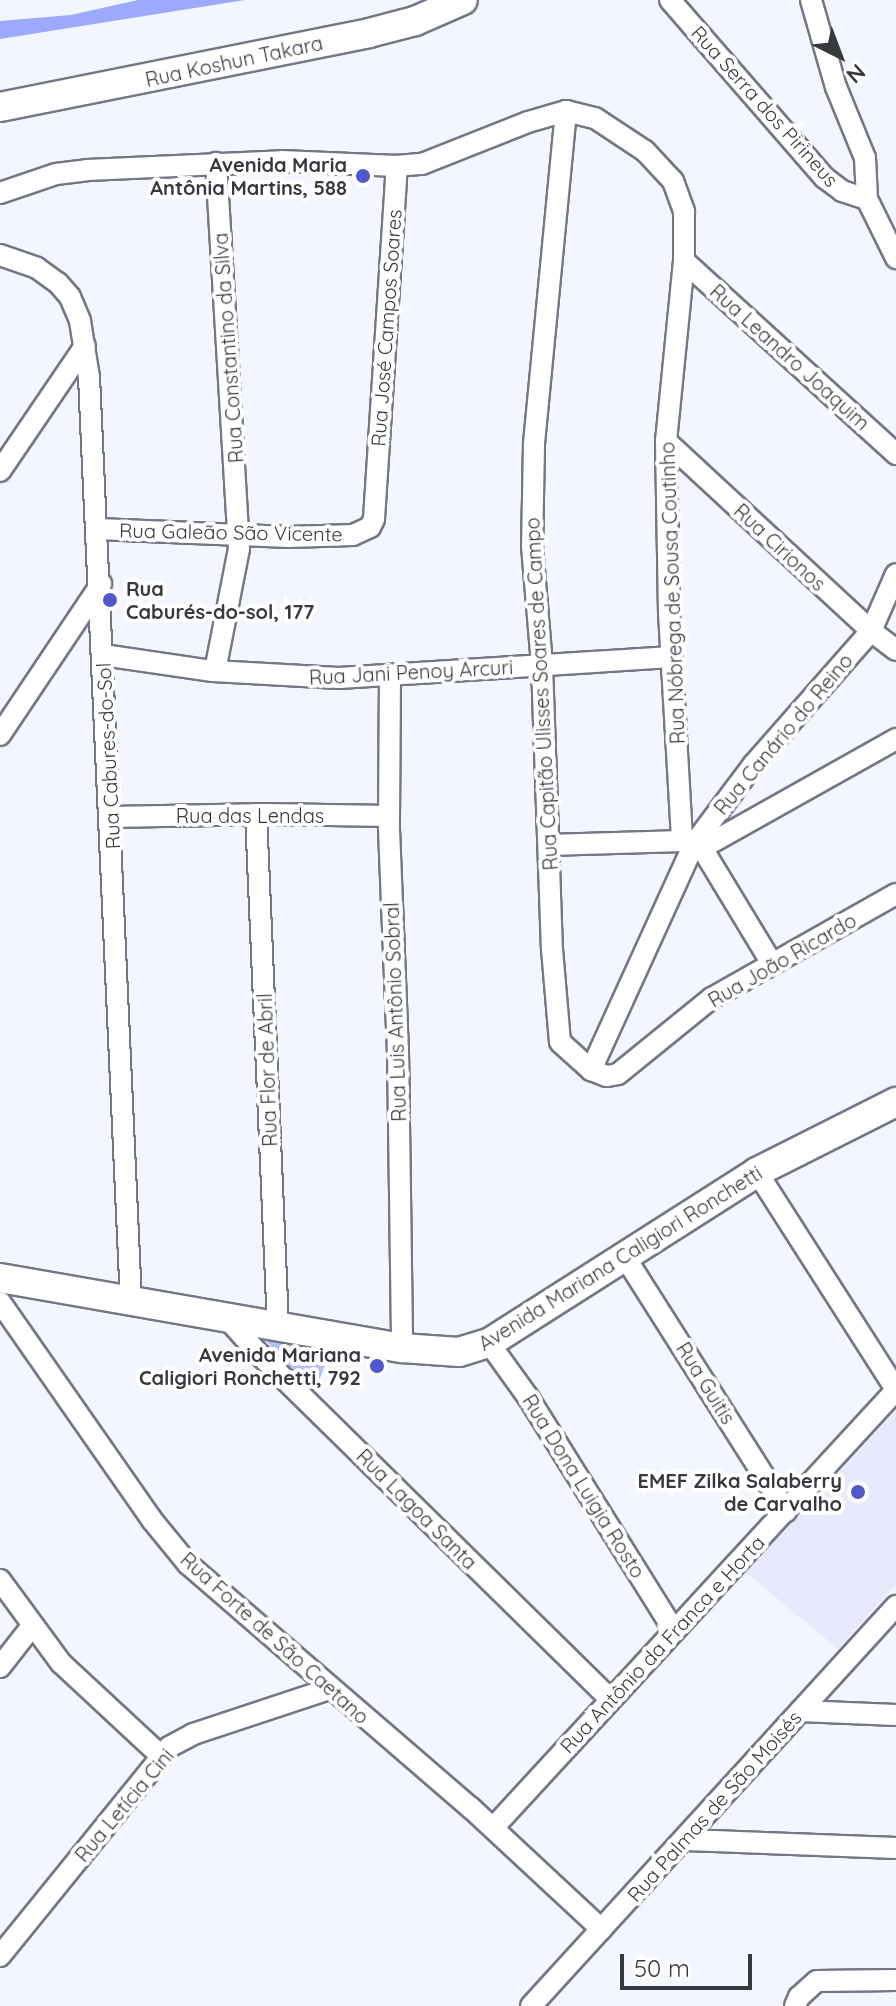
<!DOCTYPE html>
<meta charset="utf-8">
<style>
body{margin:0}
#map{position:relative;width:896px;height:2006px;overflow:hidden;background:#f4f6ff;font-family:Quicksand,sans-serif}
div>[style]{position:absolute}
.built>*{inset:0;background:#e6eafc}
.green>*{inset:0;background:#b4bff5}
.water>*{inset:0;background:#9baafd}
.roads{filter:drop-shadow(2px 0 #747784) drop-shadow(-2px 0 #747784) drop-shadow(0 2px #747784) drop-shadow(0 -2px #747784)}
.street>*{height:20px;margin:-10px;padding:0 10px;transform-origin:10px;border-radius:10px;background:#fff}
.secondary>*{height:28px;margin:-14px;padding:0 14px;transform-origin:14px;border-radius:14px;background:#fff}
.dots>*{width:22px;height:22px;translate:-50% -50%;box-sizing:border-box;border:4px solid #fff;border-radius:50%}
span{translate:-50% -50%;white-space:nowrap;text-align:center;line-height:1.15;-webkit-text-stroke:8px #fff;paint-order:stroke}
.street-label{font-size:20px;color:#38393f}
.poi-label{font-size:20px;color:#38393f;font-weight:700}
.right{translate:-100% -50%;text-align:right}
.left{translate:0 -50%;text-align:left}
.north{position:absolute;left:800px;top:16px;width:80px;height:80px;-webkit-text-stroke:6px #fff;paint-order:stroke;rotate:138deg;font-size:22px;font-weight:700;line-height:32px;text-align:center;color:#38393f}
.north::after{content:'';display:block;margin:auto;width:28px;height:36px;background:#38393f;clip-path:polygon(50% 0,100% 100%,50% 72%,0 100%)}
.scale{position:absolute;left:620px;top:1954px;width:132px;height:36px;box-sizing:border-box;border:4px solid #38393f;border-top:0;padding-left:10px;font-size:24px;line-height:28px;white-space:nowrap;color:#38393f;-webkit-text-stroke:6px #fff;paint-order:stroke}
</style>
<div id="map">
<div class="built">
<div style="clip-path:polygon(896px 1411px,896px 1584px,838px 1649px,745px 1572px)"></div>
</div>
<div class="green">
<div style="clip-path:polygon(263px 1338px,331px 1348px,315px 1392px)"></div>
</div>
<div class="water">
<div style="clip-path:polygon(138px 0,245px 0,0 39px,0 21px,71px 15px)"></div>
</div>
<div class="roads">
<div class="street">
<div style="left:670px;top:0;width:236px;rotate:49deg"></div>
<div style="left:825px;top:178px;width:21px;rotate:37deg"></div>
<div style="left:842px;top:191px;width:26px;rotate:18deg"></div>
<div style="left:811px;top:0;width:91px;rotate:74deg"></div>
<div style="left:836px;top:87px;width:77px;rotate:67.8deg"></div>
<div style="left:865px;top:158px;width:41px;rotate:87.2deg"></div>
<div style="left:867px;top:199px;width:66px;rotate:63.8deg"></div>
<div style="left:566px;top:111px;width:336px;rotate:95.5deg"></div>
<div style="left:534px;top:445px;width:101px;rotate:91.1deg"></div>
<div style="left:532px;top:546px;width:119px;rotate:85.2deg"></div>
<div style="left:542px;top:665px;width:284px;rotate:88deg"></div>
<div style="left:552px;top:949px;width:93px;rotate:85.1deg"></div>
<div style="left:560px;top:1042px;width:42px;rotate:42.1deg"></div>
<div style="left:591px;top:1070px;width:17px;rotate:21deg"></div>
<div style="left:607px;top:1076px;width:11px;rotate:-10deg"></div>
<div style="left:618px;top:1074px;width:121px;rotate:-39deg"></div>
<div style="left:712px;top:998px;width:211px;rotate:-29.5deg"></div>
<div style="left:0;top:193px;width:59px;rotate:-18.7deg"></div>
<div style="left:56px;top:174px;width:31px;rotate:-7deg"></div>
<div style="left:87px;top:170px;width:195px;rotate:-2.6deg"></div>
<div style="left:282px;top:161px;width:115px;rotate:2.5deg"></div>
<div style="left:397px;top:166px;width:25px;rotate:-5deg"></div>
<div style="left:422px;top:164px;width:114px;rotate:-21.6deg"></div>
<div style="left:528px;top:122px;width:40px;rotate:-16deg"></div>
<div style="left:566px;top:111px;width:30px;rotate:14deg"></div>
<div style="left:595px;top:118px;width:60px;rotate:33.4deg"></div>
<div style="left:645px;top:151px;width:41px;rotate:47deg"></div>
<div style="left:673px;top:181px;width:33px;rotate:70deg"></div>
<div style="left:684px;top:212px;width:49px;rotate:90deg"></div>
<div style="left:684px;top:261px;width:181px;rotate:95.7deg"></div>
<div style="left:666px;top:441px;width:172px;rotate:89deg"></div>
<div style="left:669px;top:613px;width:228px;rotate:86.7deg"></div>
<div style="left:682px;top:841px;width:21px;rotate:19deg"></div>
<div style="left:702px;top:848px;width:133px;rotate:58.8deg"></div>
<div style="left:0;top:255px;width:39px;rotate:19deg"></div>
<div style="left:37px;top:268px;width:26px;rotate:36deg"></div>
<div style="left:58px;top:283px;width:18px;rotate:49deg"></div>
<div style="left:70px;top:297px;width:26px;rotate:67deg"></div>
<div style="left:80px;top:321px;width:57px;rotate:80.9deg"></div>
<div style="left:89px;top:377px;width:925px;rotate:87.4deg"></div>
<div style="left:684px;top:261px;width:287px;rotate:42.3deg"></div>
<div style="left:666px;top:441px;width:280px;rotate:42.8deg"></div>
<div style="left:871px;top:631px;width:31px;rotate:37deg"></div>
<div style="left:0;top:471px;width:151px;rotate:-55.8deg"></div>
<div style="left:98px;top:529px;width:191px;rotate:2.4deg"></div>
<div style="left:289px;top:537px;width:64px;rotate:-1.8deg"></div>
<div style="left:353px;top:535px;width:19px;rotate:-25deg"></div>
<div style="left:370px;top:527px;width:9px;rotate:-63deg"></div>
<div style="left:374px;top:519px;width:354px;rotate:-86.3deg"></div>
<div style="left:103px;top:655px;width:111px;rotate:8.3deg"></div>
<div style="left:213px;top:671px;width:126px;rotate:3.2deg"></div>
<div style="left:339px;top:678px;width:333px;rotate:-3.6deg"></div>
<div style="left:215px;top:671px;width:124px;rotate:-78.9deg"></div>
<div style="left:239px;top:549px;width:387px;rotate:-93.4deg"></div>
<div style="left:390px;top:676px;width:153px;rotate:90.4deg"></div>
<div style="left:389px;top:829px;width:222px;rotate:87.7deg"></div>
<div style="left:398px;top:1051px;width:297px;rotate:89.2deg"></div>
<div style="left:0;top:735px;width:182px;rotate:-56.2deg"></div>
<div style="left:256px;top:814px;width:513px;rotate:87.54deg"></div>
<div style="left:111px;top:817px;width:157px;rotate:-1.1deg"></div>
<div style="left:268px;top:814px;width:121px;rotate:0.9deg"></div>
<div style="left:549px;top:845px;width:133px;rotate:-1.7deg"></div>
<div style="left:702px;top:848px;width:223px;rotate:-29.3deg"></div>
<div style="left:591px;top:1070px;width:248px;rotate:-65.5deg"></div>
<div style="left:694px;top:844px;width:99px;rotate:-53.2deg"></div>
<div style="left:753px;top:765px;width:179px;rotate:-48.6deg"></div>
<div style="left:871px;top:631px;width:62px;rotate:-66.3deg"></div>
<div style="left:757px;top:1172px;width:258px;rotate:57.4deg"></div>
<div style="left:625px;top:1257px;width:301px;rotate:57.6deg"></div>
<div style="left:0;top:1302px;width:266px;rotate:55.1deg"></div>
<div style="left:152px;top:1520px;width:57px;rotate:50.7deg"></div>
<div style="left:188px;top:1564px;width:374px;rotate:40.8deg"></div>
<div style="left:471px;top:1808px;width:178px;rotate:42.9deg"></div>
<div style="left:226px;top:1317px;width:50px;rotate:48.3deg"></div>
<div style="left:259px;top:1354px;width:492px;rotate:44.5deg"></div>
<div style="left:489px;top:1343px;width:67px;rotate:54.2deg"></div>
<div style="left:528px;top:1397px;width:276px;rotate:58deg"></div>
<div style="left:0;top:1580px;width:103px;rotate:53.7deg"></div>
<div style="left:61px;top:1663px;width:135px;rotate:42.9deg"></div>
<div style="left:0;top:1667px;width:52px;rotate:-52deg"></div>
<div style="left:800px;top:1711px;width:96px;rotate:2.4deg"></div>
<div style="left:493px;top:1828px;width:595px;rotate:-47.38deg"></div>
<div style="left:686px;top:1840px;width:210px;rotate:2.2deg"></div>
<div style="left:0;top:1956px;width:269px;rotate:-51deg"></div>
<div style="left:169px;top:1747px;width:27px;rotate:-28deg"></div>
<div style="left:193px;top:1734px;width:143px;rotate:-18.3deg"></div>
<div style="left:531px;top:2006px;width:542px;rotate:-47.62deg"></div>
<div style="left:795px;top:2006px;width:10px;rotate:-66deg"></div>
<div style="left:799px;top:1997px;width:24px;rotate:-42deg"></div>
<div style="left:817px;top:1981px;width:79px;rotate:-0.7deg"></div>
</div>
<div class="secondary">
<div style="left:0;top:107px;width:376px;rotate:-11.3deg"></div>
<div style="left:369px;top:33px;width:48px;rotate:-14.6deg"></div>
<div style="left:415px;top:21px;width:52px;rotate:-23.6deg"></div>
<div style="left:0;top:1278px;width:408px;rotate:9.9deg"></div>
<div style="left:402px;top:1348px;width:57px;rotate:4deg"></div>
<div style="left:459px;top:1352px;width:31px;rotate:-17deg"></div>
<div style="left:489px;top:1343px;width:318px;rotate:-32.5deg"></div>
<div style="left:757px;top:1172px;width:156px;rotate:-26.7deg"></div>
</div>
</div>
<div class="dots">
<div style="left:363px;top:176px;background:#5058ce"></div>
<div style="left:110px;top:600px;background:#5058ce"></div>
<div style="left:377px;top:1366px;background:#5058ce"></div>
<div style="left:858px;top:1492px;background:#5058ce"></div>
</div>
<div class="street-label">
<span style="left:234px;top:61px;rotate:-12deg">Rua Koshun Takara</span>
<span style="left:765px;top:106px;rotate:48deg">Rua Serra dos Pirineus</span>
<span style="left:386px;top:328px;rotate:-86deg">Rua José Campos Soares</span>
<span style="left:228px;top:348px;rotate:-94deg">Rua Constantino da Silva</span>
<span style="left:790px;top:357px;rotate:42deg">Rua Leandro Joaquim</span>
<span style="left:231px;top:532px;rotate:1deg">Rua Galeão São Vicente</span>
<span style="left:780px;top:547px;rotate:43deg">Rua Cirionos</span>
<span style="left:672px;top:593px;rotate:-92deg">Rua Nóbrega de Sousa Coutinho</span>
<span style="left:411px;top:672px;rotate:-3deg">Rua Jani Penoy Arcuri</span>
<span style="left:541px;top:694px;rotate:-93deg">Rua Capitão Ulisses Soares de Campo</span>
<span style="left:783px;top:734px;rotate:-50deg">Rua Canário do Reino</span>
<span style="left:108px;top:756px;rotate:-93deg">Rua Cabures-do-Sol</span>
<span style="left:250px;top:815px">Rua das Lendas</span>
<span style="left:782px;top:960px;rotate:-30deg">Rua João Ricardo</span>
<span style="left:395px;top:1012px;rotate:-92deg">Rua Luis Antônio Sobral</span>
<span style="left:267px;top:1070px;rotate:-92deg">Rua Flor de Abril</span>
<span style="left:620px;top:1258px;rotate:-32deg">Avenida Mariana Caligiori Ronchetti</span>
<span style="left:706px;top:1383px;rotate:58deg">Rua Guitis</span>
<span style="left:584px;top:1486px;rotate:58deg">Rua Dona Luigia Rosto</span>
<span style="left:417px;top:1509px;rotate:45deg">Rua Lagoa Santa</span>
<span style="left:275px;top:1638px;rotate:42deg">Rua Forte de São Caetano</span>
<span style="left:662px;top:1644px;rotate:-47deg">Rua Antônio da Franca e Horta</span>
<span style="left:124px;top:1805px;rotate:-50deg">Rua Letícia Cini</span>
<span style="left:714px;top:1806px;rotate:-48deg">Rua Palmas de São Moisés</span>
</div>
<div class="poi-label">
<span class="right" style="left:347px;top:176px">Avenida Maria<br>Antônia Martins, 588</span>
<span class="left" style="left:126px;top:600px">Rua<br>Caburés-do-sol, 177</span>
<span class="right" style="left:361px;top:1366px">Avenida Mariana<br>Caligiori Ronchetti, 792</span>
<span class="right" style="left:842px;top:1492px">EMEF Zilka Salaberry<br>de Carvalho</span>
</div>
<div class="north">N</div>
<div class="scale">50 m</div>
</div>
